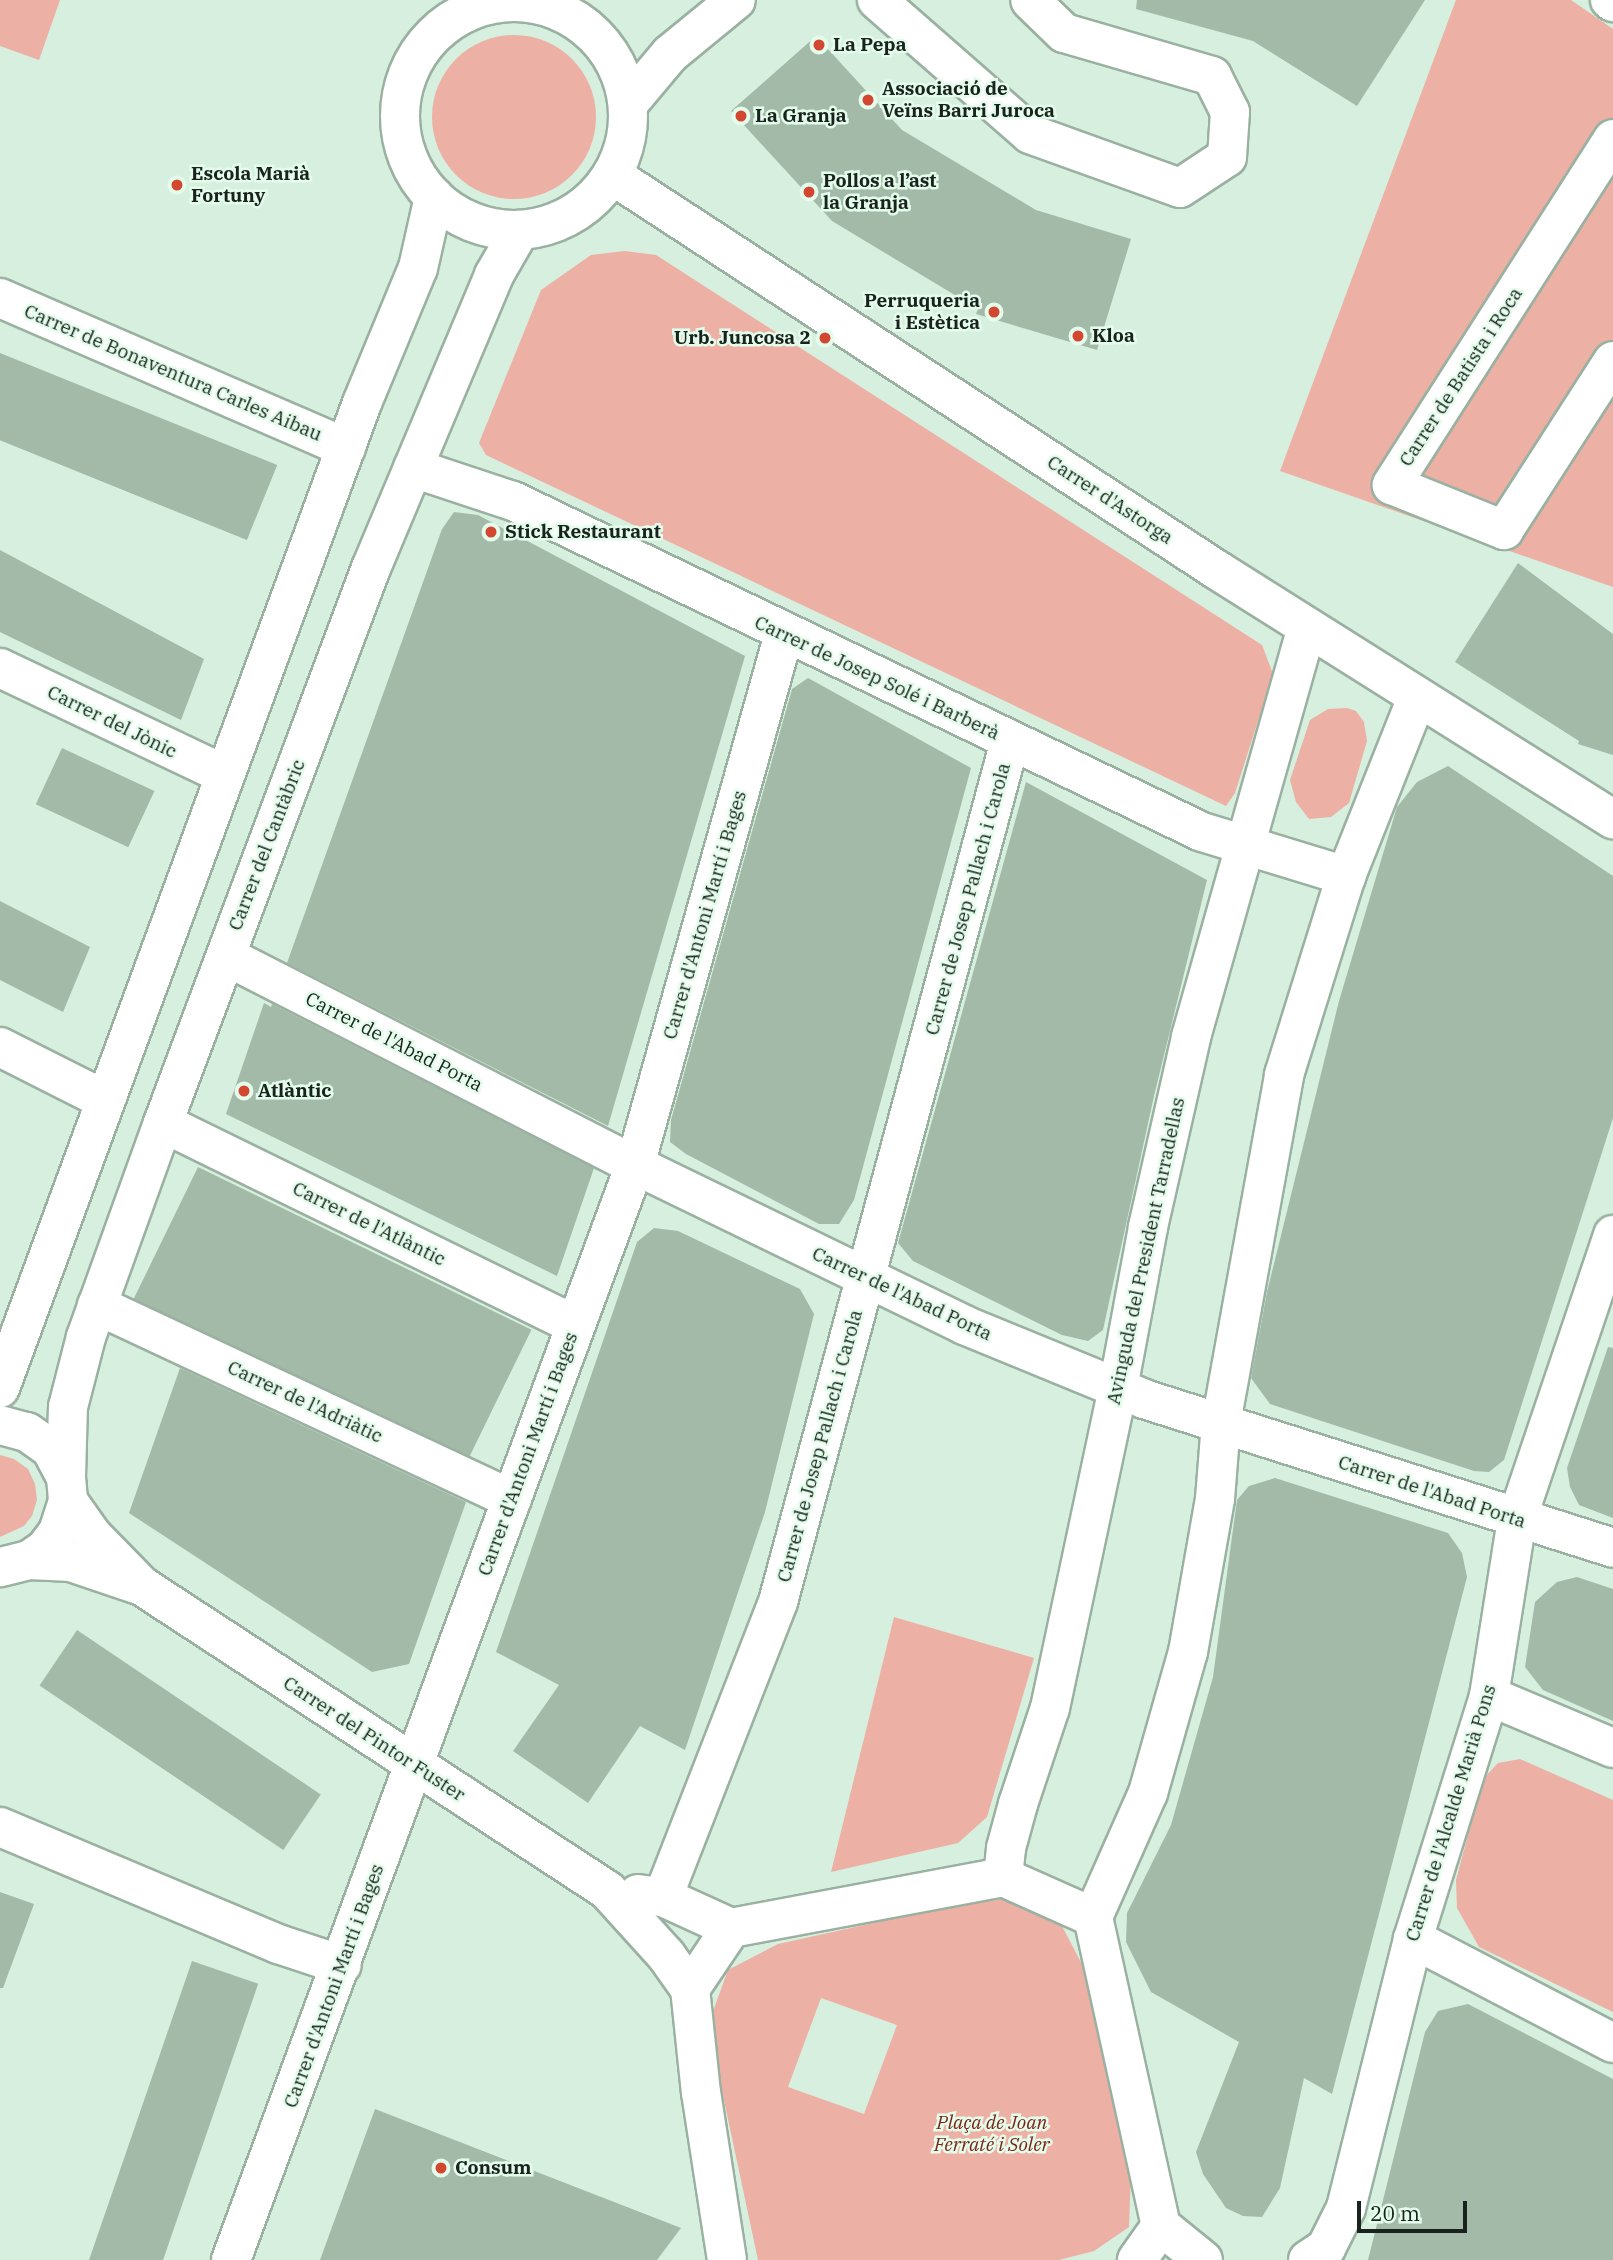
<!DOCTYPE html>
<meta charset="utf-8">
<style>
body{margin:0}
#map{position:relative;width:1613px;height:2260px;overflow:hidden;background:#d7efde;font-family:"IBM Plex Serif",serif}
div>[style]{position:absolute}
.green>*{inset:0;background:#ecb0a4}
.round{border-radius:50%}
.building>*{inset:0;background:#a3baa9;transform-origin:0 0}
.roads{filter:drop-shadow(2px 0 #9ab1a1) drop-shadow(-2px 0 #9ab1a1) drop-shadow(0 2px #9ab1a1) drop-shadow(0 -2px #9ab1a1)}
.minor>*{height:38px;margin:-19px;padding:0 19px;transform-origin:19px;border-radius:19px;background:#fff}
.minor>.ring{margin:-19px;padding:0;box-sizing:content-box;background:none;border:38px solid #fff;border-radius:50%}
.dots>*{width:19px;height:19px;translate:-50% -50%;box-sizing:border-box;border:4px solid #e4fceb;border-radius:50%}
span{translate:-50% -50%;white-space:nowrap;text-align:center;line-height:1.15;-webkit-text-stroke:5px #e4fceb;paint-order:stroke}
.poi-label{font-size:19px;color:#19221c;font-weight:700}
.left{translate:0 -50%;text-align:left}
.right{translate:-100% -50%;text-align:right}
.street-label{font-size:19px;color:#19221c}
.park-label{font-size:19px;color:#7c2517;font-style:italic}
.scale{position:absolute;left:1357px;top:2201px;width:110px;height:32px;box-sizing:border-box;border:4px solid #19221c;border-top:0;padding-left:9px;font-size:21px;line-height:24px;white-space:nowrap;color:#19221c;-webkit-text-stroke:5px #e4fceb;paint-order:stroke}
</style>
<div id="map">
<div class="green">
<div style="clip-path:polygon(0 0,60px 0,39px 60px,0 46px)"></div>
<div style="clip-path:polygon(1456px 0,1571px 0,1613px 29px,1613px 587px,1280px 471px)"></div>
<div class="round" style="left:432px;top:35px;width:164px;height:164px"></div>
<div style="clip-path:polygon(625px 251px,656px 255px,1262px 645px,1273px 674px,1235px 793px,1226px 806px,486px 455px,479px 443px,541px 290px,591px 255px)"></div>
<div style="clip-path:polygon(1347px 708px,1356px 711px,1364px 722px,1367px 741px,1349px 803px,1331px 817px,1309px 819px,1296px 802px,1290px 780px,1310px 720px,1328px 709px)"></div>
<div style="clip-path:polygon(0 1455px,14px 1459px,28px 1469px,35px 1484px,37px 1500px,32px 1516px,24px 1526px,0 1537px)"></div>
<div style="clip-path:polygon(894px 1617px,1034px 1658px,987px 1817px,958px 1843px,831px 1872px)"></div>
<div style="clip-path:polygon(1520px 1759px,1613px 1800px,1613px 2012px,1479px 1947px,1457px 1908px,1456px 1880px,1483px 1779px,1498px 1763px)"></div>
<div style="clip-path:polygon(evenodd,1013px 1898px,1062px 1926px,1085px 1970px,1131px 2172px,1129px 2227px,1094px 2251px,1059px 2260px,758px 2260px,708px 2025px,728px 1970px,778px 1944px,946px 1907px,1013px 1898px,821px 1998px,897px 2025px,864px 2114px,788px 2087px,821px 1998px)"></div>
</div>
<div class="building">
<div style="clip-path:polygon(1137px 0,1425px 0,1357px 106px,1253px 41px,1136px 9px)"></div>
<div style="clip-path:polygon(816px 36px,902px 130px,1036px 210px,1131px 239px,1097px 350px,976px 314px,978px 309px,832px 221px,731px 111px)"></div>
<div style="left:0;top:353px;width:299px;height:81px;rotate:22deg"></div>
<div style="clip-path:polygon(454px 512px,478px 515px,745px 656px,608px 1126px,287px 963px,442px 529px)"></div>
<div style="clip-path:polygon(0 550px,204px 659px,181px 720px,0 632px)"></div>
<div style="clip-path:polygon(1518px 563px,1613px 634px,1613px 755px,1578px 744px,1579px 741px,1455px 662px)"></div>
<div style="clip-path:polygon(808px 678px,971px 768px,854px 1200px,839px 1224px,819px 1224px,686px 1154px,670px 1142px,671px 1120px,792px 689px)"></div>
<div style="left:62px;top:748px;width:102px;height:62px;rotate:25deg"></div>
<div style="clip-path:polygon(1448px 766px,1613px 876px,1613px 1118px,1504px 1460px,1489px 1472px,1474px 1471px,1270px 1404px,1251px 1378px,1267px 1292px,1339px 1001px,1397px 807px,1417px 782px)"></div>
<div style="clip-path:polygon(1026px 782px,1207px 880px,1154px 1096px,1103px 1330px,1088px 1341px,1062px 1335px,913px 1261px,898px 1243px)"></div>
<div style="clip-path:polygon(0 901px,90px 947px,63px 1012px,0 980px)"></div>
<div style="clip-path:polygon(264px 1003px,271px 1007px,272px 1004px,594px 1168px,557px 1276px,226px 1114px)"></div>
<div style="left:198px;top:1167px;width:371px;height:147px;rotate:26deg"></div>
<div style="clip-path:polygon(654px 1228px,678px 1231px,800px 1289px,814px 1314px,765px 1512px,685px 1750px,640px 1726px,588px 1803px,513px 1751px,559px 1685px,496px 1652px,637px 1242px)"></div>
<div style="clip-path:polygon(1608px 1347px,1613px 1348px,1613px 1518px,1579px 1505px,1570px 1487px,1567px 1468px)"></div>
<div style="clip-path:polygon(180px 1368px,466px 1502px,409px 1664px,372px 1672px,129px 1513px)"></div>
<div style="clip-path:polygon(1275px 1478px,1448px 1533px,1462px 1553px,1467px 1577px,1332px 2094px,1304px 2078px,1280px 2188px,1262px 2217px,1243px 2216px,1226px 2208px,1203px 2174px,1196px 2152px,1239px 2042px,1151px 1992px,1126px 1942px,1127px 1913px,1171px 1825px,1213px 1677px,1237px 1500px,1249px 1486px)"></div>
<div style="clip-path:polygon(1577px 1577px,1613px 1589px,1613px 1721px,1543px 1690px,1525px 1667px,1535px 1602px,1557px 1582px)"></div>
<div style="left:77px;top:1630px;width:294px;height:67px;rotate:34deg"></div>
<div style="clip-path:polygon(0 1892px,34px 1904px,3px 1988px,0 1988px)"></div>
<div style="left:192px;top:1961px;width:70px;height:318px;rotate:19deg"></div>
<div style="clip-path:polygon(1468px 2004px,1613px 2079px,1613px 2260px,1368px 2260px,1425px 2032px,1438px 2011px)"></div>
<div style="clip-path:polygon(375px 2109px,681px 2228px,657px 2260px,320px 2260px)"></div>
</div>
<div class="roads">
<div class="minor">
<div style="left:877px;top:0;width:203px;rotate:41.2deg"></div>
<div style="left:1030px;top:134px;width:159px;rotate:19.8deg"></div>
<div style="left:1180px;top:188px;width:56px;rotate:-33.4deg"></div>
<div style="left:1227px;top:157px;width:45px;rotate:-86.2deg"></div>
<div style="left:1230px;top:112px;width:40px;rotate:-116.6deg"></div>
<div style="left:1212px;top:76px;width:154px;rotate:-163.8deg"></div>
<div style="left:1064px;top:33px;width:47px;rotate:-135.9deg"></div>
<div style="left:1610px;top:0;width:4px;rotate:34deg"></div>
<div class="ring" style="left:400px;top:2px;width:190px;height:190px"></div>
<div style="left:628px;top:104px;width:65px;rotate:-50deg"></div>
<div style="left:670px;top:54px;width:85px;rotate:-39.3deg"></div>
<div style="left:1613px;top:139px;width:411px;rotate:122.6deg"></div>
<div style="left:1392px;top:485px;width:121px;rotate:21.9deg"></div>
<div style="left:1504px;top:530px;width:201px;rotate:-57.2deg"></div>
<div style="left:612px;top:175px;width:723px;rotate:33.14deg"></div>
<div style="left:1217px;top:570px;width:468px;rotate:32.2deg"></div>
<div style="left:0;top:298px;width:377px;rotate:23.4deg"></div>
<div style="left:413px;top:468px;width:105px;rotate:18.3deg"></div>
<div style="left:513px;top:501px;width:764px;rotate:25.66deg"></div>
<div style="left:1202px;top:832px;width:151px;rotate:17deg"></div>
<div style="left:0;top:668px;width:249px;rotate:25.4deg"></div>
<div style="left:226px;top:956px;width:459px;rotate:27.1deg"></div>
<div style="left:635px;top:1165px;width:366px;rotate:25.9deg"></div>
<div style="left:964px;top:1325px;width:195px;rotate:22.3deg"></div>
<div style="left:1144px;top:1399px;width:492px;rotate:17.6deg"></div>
<div style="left:0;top:1047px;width:118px;rotate:26.8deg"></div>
<div style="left:163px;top:1123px;width:458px;rotate:26.1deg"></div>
<div style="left:97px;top:1305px;width:458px;rotate:25.1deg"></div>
<div style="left:0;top:1388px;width:1049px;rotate:-69.82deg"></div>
<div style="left:362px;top:403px;width:146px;rotate:-67.5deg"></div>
<div style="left:418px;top:268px;width:73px;rotate:-77.3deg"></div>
<div style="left:0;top:1425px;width:28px;rotate:15deg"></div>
<div style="left:27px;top:1432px;width:29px;rotate:35deg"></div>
<div style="left:51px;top:1449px;width:32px;rotate:62deg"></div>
<div style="left:66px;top:1477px;width:24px;rotate:85deg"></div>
<div style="left:68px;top:1501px;width:33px;rotate:108deg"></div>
<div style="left:58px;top:1532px;width:21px;rotate:127deg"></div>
<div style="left:45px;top:1549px;width:19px;rotate:145deg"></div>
<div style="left:29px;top:1560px;width:30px;rotate:166deg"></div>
<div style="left:66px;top:1477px;width:70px;rotate:-88.4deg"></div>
<div style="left:68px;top:1407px;width:72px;rotate:-75.6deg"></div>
<div style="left:86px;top:1337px;width:227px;rotate:-70.2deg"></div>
<div style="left:163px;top:1123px;width:593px;rotate:-69.46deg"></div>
<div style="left:371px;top:568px;width:318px;rotate:-67.2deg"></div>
<div style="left:494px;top:275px;width:52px;rotate:-60deg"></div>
<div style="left:68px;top:1501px;width:42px;rotate:54.8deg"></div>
<div style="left:92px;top:1535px;width:71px;rotate:45.6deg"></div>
<div style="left:142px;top:1586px;width:556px;rotate:33.18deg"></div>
<div style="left:607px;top:1890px;width:88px;rotate:47.8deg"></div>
<div style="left:666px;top:1955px;width:42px;rotate:54.8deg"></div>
<div style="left:29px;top:1560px;width:42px;rotate:2.7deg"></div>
<div style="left:71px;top:1562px;width:69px;rotate:18.7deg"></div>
<div style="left:1489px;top:1696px;width:134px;rotate:22.8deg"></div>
<div style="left:0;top:1827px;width:302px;rotate:22.8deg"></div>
<div style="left:278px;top:1944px;width:67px;rotate:18.2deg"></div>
<div style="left:1003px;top:1877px;width:29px;rotate:-84deg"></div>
<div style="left:1006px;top:1848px;width:46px;rotate:-74.7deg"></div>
<div style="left:1018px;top:1804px;width:101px;rotate:-71.6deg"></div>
<div style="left:1050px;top:1708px;width:327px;rotate:-78deg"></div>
<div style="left:1118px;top:1388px;width:164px;rotate:-79.4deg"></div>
<div style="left:1148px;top:1227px;width:195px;rotate:-77.2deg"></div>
<div style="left:1191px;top:1037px;width:425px;rotate:-74.2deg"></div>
<div style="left:638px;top:1894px;width:25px;rotate:7deg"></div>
<div style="left:663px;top:1897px;width:75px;rotate:24.5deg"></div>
<div style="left:663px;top:1897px;width:317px;rotate:-68.7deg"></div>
<div style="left:778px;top:1602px;width:892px;rotate:-74.92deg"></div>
<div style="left:1093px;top:1917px;width:136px;rotate:-66.1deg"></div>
<div style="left:1148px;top:1793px;width:147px;rotate:-74.2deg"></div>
<div style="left:1188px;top:1652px;width:155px;rotate:-80deg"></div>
<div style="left:1215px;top:1499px;width:76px;rotate:-85.5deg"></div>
<div style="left:1221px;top:1423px;width:354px;rotate:-79.7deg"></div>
<div style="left:1284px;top:1075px;width:208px;rotate:-72.7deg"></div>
<div style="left:1346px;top:876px;width:192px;rotate:-68.3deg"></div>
<div style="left:1413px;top:1939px;width:225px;rotate:27.5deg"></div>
<div style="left:1161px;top:2226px;width:54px;rotate:39deg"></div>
<div style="left:231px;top:2260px;width:1167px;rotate:-69.75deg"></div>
<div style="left:635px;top:1165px;width:552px;rotate:-74.33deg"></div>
<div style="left:727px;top:2260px;width:169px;rotate:-98.8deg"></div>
<div style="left:701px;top:2093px;width:105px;rotate:-96deg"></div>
<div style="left:690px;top:1989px;width:73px;rotate:-56.1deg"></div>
<div style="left:731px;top:1928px;width:277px;rotate:-10.6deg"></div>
<div style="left:1003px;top:1877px;width:98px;rotate:24deg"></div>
<div style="left:1093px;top:1917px;width:316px;rotate:77.6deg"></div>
<div style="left:1161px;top:2226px;width:42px;rotate:125.2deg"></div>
<div style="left:1308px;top:2260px;width:22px;rotate:-34deg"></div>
<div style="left:1326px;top:2248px;width:45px;rotate:-63.4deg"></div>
<div style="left:1346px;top:2208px;width:277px;rotate:-76deg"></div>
<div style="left:1413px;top:1939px;width:255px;rotate:-72.6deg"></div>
<div style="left:1489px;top:1696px;width:179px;rotate:-81deg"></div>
<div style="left:1517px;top:1519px;width:300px;rotate:-71.3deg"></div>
</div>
</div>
<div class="dots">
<div style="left:819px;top:45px;background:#d34731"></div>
<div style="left:868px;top:100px;background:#d34731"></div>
<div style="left:741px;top:116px;background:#d34731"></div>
<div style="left:177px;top:185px;background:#d34731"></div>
<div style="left:809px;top:192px;background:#d34731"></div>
<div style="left:994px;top:312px;background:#d34731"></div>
<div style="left:1078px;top:336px;background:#d34731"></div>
<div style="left:825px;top:338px;background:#d34731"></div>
<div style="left:491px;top:532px;background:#d34731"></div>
<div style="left:244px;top:1091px;background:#d34731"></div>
<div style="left:441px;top:2168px;background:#d34731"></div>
</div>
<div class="poi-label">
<span class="left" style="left:833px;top:45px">La Pepa</span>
<span class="left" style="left:882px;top:100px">Associació de<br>Veïns Barri Juroca</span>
<span class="left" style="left:755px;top:116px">La Granja</span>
<span class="left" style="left:191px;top:185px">Escola Marià<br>Fortuny</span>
<span class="left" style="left:823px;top:192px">Pollos a l’ast<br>la Granja</span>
<span class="right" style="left:980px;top:312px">Perruqueria<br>i Estètica</span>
<span class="left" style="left:1092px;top:336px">Kloa</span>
<span class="right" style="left:811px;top:338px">Urb. Juncosa 2</span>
<span class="left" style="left:505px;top:532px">Stick Restaurant</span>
<span class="left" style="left:258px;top:1091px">Atlàntic</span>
<span class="left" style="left:455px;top:2168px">Consum</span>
</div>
<div class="street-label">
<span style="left:173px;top:373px;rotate:23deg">Carrer de Bonaventura Carles Aibau</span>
<span style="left:1461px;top:377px;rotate:-57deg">Carrer de Batista i Roca</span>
<span style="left:1110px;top:500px;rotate:33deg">Carrer d'Astorga</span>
<span style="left:877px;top:678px;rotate:25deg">Carrer de Josep Solé i Barberà</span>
<span style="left:112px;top:722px;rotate:26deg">Carrer del Jònic</span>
<span style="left:267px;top:845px;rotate:-69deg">Carrer del Cantàbric</span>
<span style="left:968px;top:899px;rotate:-75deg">Carrer de Josep Pallach i Carola</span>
<span style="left:705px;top:915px;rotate:-74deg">Carrer d'Antoni Martí i Bages</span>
<span style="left:394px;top:1042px;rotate:27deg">Carrer de l'Abad Porta</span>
<span style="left:369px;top:1224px;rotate:26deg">Carrer de l'Atlàntic</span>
<span style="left:1146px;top:1251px;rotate:-78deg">Avinguda del President Tarradellas</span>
<span style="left:902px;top:1294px;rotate:25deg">Carrer de l'Abad Porta</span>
<span style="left:305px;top:1402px;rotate:25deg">Carrer de l'Adriàtic</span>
<span style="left:820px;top:1446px;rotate:-75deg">Carrer de Josep Pallach i Carola</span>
<span style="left:528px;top:1454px;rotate:-70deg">Carrer d'Antoni Martí i Bages</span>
<span style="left:1432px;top:1492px;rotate:18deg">Carrer de l'Abad Porta</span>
<span style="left:374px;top:1739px;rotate:33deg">Carrer del Pintor Fuster</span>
<span style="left:1451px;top:1813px;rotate:-73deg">Carrer de l'Alcalde Marià Pons</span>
<span style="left:334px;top:1986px;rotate:-70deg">Carrer d'Antoni Martí i Bages</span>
</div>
<div class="park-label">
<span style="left:992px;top:2134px">Plaça de Joan<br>Ferraté i Soler</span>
</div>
<div class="scale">20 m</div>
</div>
